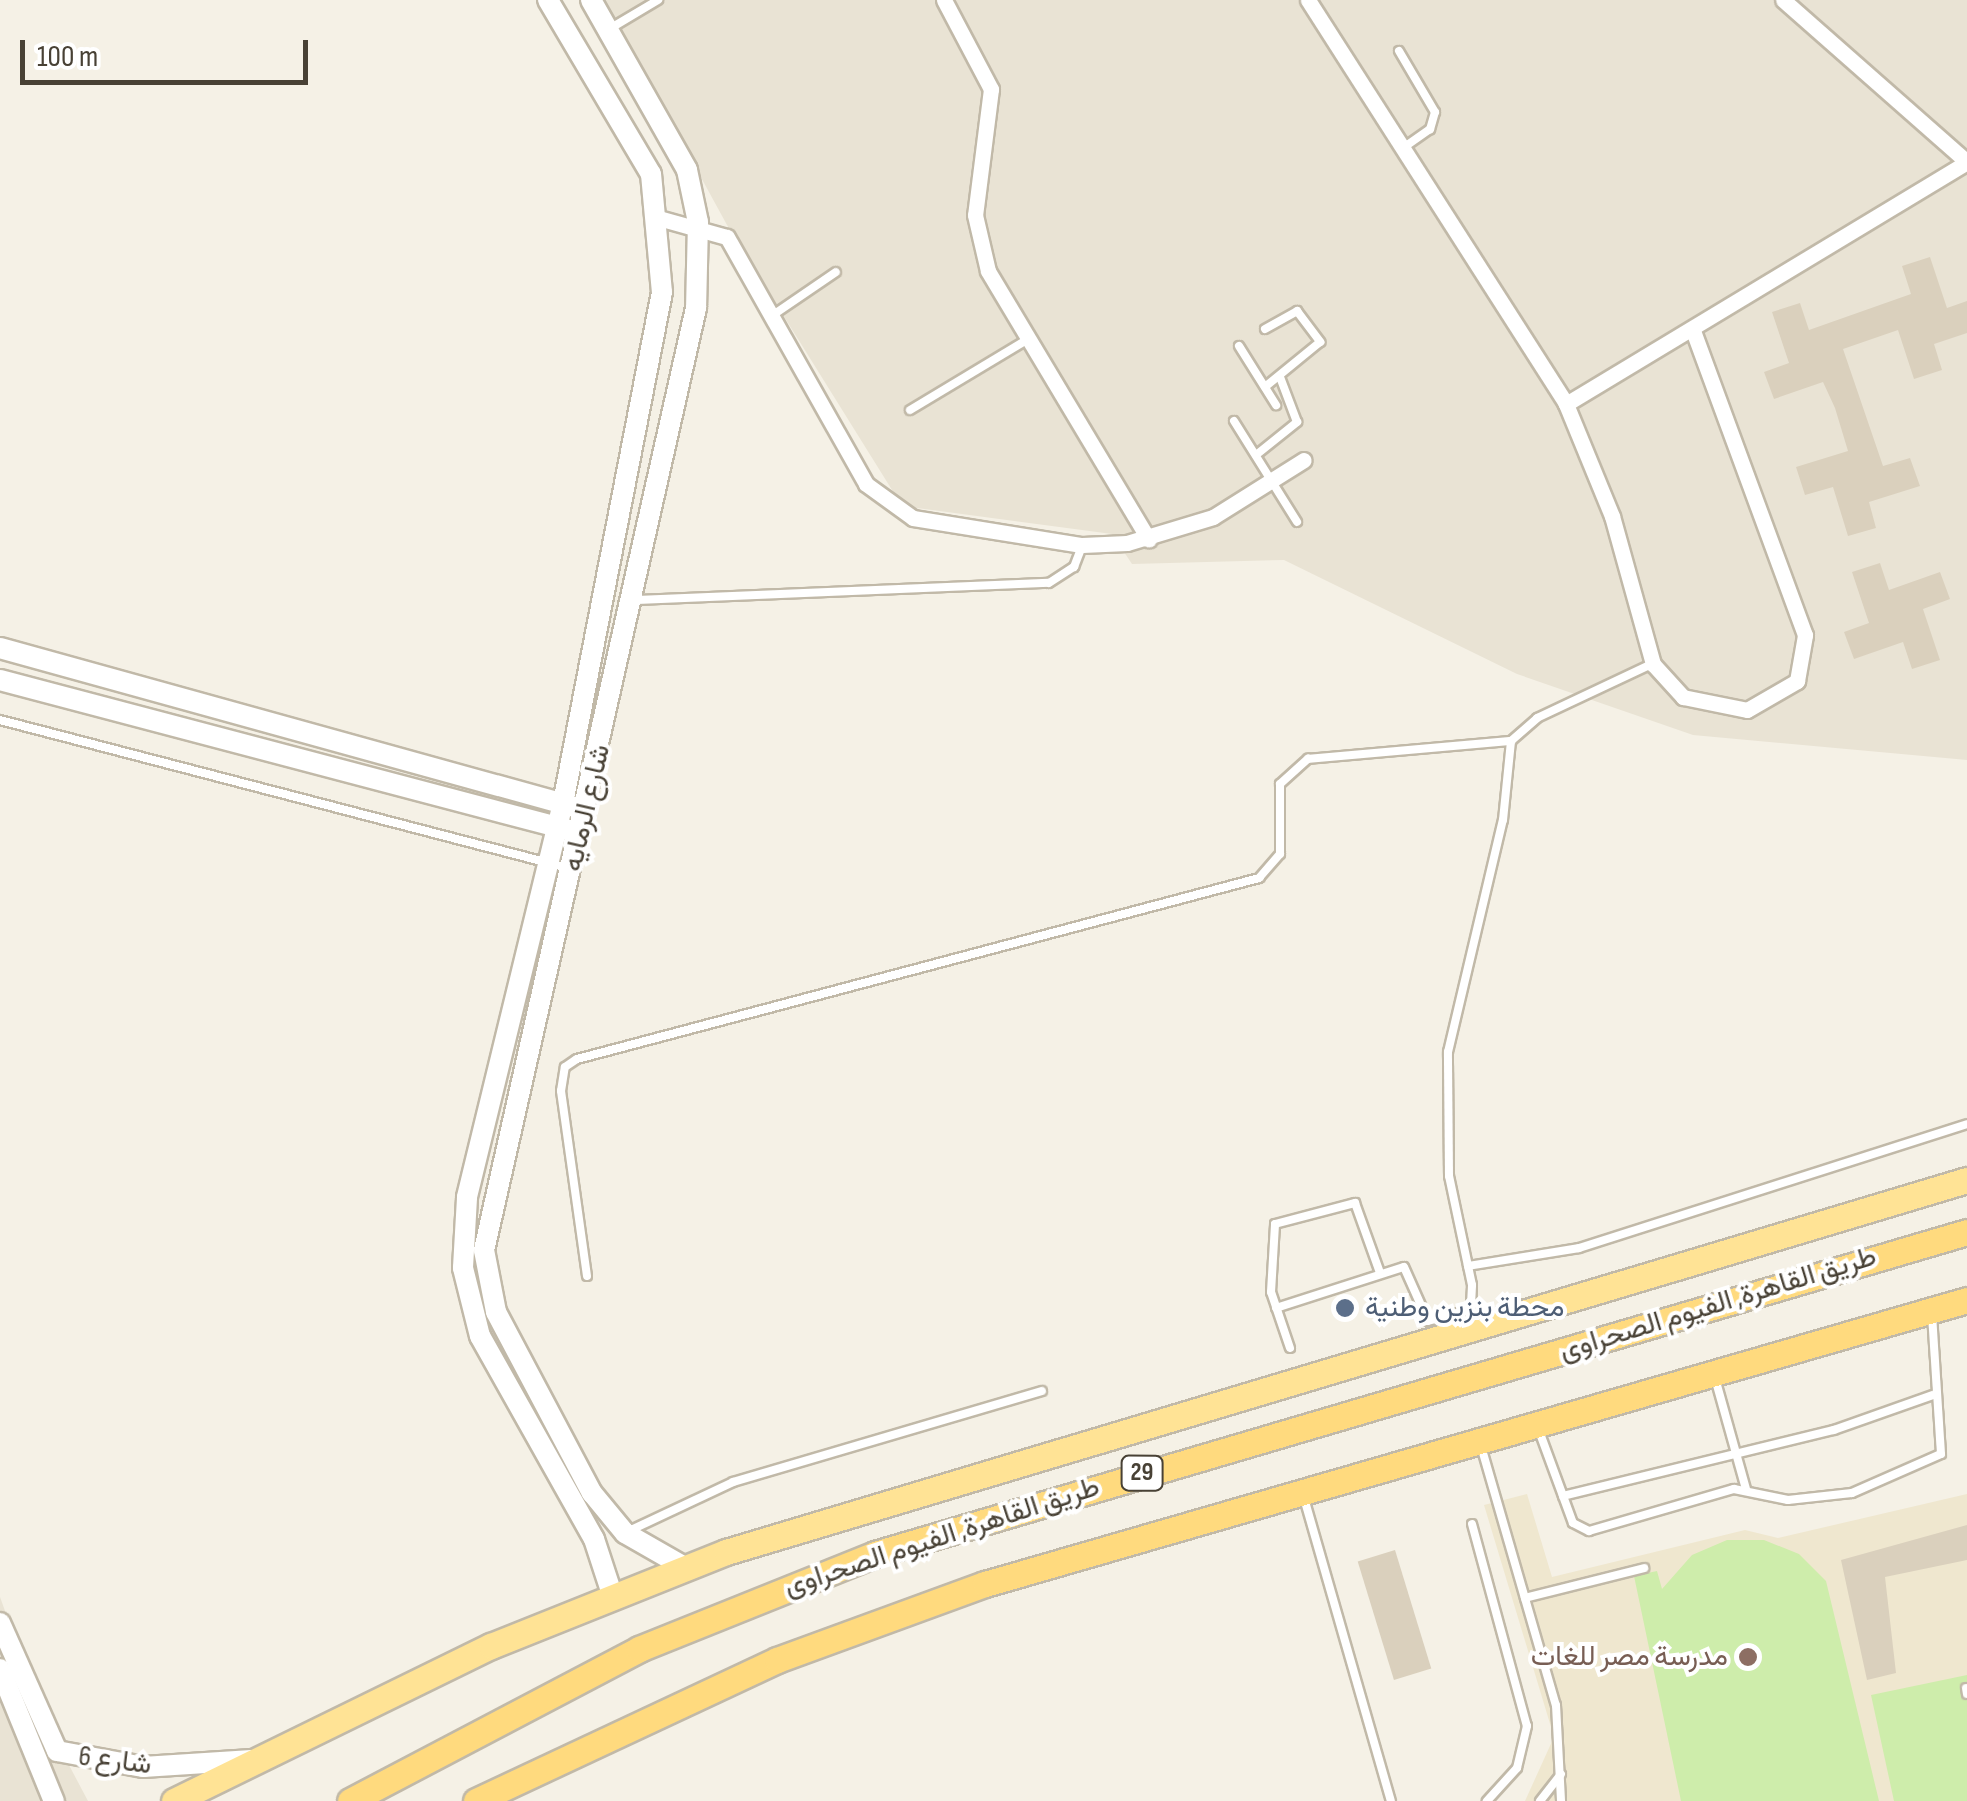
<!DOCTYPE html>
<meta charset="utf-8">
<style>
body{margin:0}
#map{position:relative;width:1967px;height:1801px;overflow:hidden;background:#f5f1e6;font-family:"Sofia Sans Condensed",Vazirmatn,sans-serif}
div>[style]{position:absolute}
.residential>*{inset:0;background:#e9e3d4}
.education>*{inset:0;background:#efe7cf}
.green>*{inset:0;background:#ceedab}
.building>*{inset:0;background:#dad0bd;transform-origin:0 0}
.roads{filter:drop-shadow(2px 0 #c1b9a8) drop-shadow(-2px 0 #c1b9a8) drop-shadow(0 2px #c1b9a8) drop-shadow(0 -2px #c1b9a8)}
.service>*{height:8px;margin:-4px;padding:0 4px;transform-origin:4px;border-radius:4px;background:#fff}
.minor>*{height:15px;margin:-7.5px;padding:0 7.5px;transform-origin:7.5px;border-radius:7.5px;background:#fff}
.tertiary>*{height:20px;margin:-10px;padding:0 10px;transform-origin:10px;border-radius:10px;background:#fff}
.primary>*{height:25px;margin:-12.5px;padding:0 12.5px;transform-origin:12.5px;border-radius:12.5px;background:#ffe395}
.trunk>*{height:25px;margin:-12.5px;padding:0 12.5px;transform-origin:12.5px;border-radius:12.5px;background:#ffda7e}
.dots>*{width:28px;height:28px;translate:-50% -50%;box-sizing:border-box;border:5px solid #fff;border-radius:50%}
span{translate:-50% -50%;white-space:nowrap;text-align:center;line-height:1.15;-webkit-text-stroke:8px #fff;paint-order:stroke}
.shield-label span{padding:2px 8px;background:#fff;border:2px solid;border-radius:8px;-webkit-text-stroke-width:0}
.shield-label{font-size:25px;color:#484135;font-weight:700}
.street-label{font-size:28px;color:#484135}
.service-label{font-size:28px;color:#4e5e75}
.left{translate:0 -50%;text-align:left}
.education-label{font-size:28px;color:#785e54}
.right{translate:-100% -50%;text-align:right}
.scale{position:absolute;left:20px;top:40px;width:288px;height:45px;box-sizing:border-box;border:5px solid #484135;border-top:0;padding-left:12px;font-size:30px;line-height:35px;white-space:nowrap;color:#484135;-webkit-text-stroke:8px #fff;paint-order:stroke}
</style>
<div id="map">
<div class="residential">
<div style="clip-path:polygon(604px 0,1967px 0,1967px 760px,1693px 735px,1517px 674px,1284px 560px,1132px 564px,1112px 534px,902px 506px,727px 225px)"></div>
<div style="clip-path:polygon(0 1597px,43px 1716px,88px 1801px,0 1801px)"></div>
</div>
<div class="education">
<div style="clip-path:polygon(1527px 1494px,1552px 1577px,1745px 1530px,1778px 1538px,1967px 1494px,1967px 1801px,1525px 1801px,1554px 1737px,1484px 1505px)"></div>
</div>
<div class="green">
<div style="clip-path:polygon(1727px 1540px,1764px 1540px,1799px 1554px,1826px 1581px,1879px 1801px,1681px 1801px,1634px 1576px,1657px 1571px,1662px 1589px,1692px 1555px)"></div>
<div style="clip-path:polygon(1967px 1675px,1967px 1801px,1894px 1801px,1871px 1695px)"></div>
</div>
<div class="building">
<div style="clip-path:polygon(1930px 257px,1947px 308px,1967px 301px,1967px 333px,1934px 344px,1942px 370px,1914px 379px,1898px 330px,1843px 349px,1883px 466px,1910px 458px,1920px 486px,1869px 502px,1876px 528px,1848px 536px,1833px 487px,1805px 495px,1796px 467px,1848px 451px,1835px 408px,1823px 382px,1774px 399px,1764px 372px,1789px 363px,1772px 312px,1800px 303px,1809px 330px,1911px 294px,1902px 266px)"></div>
<div style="clip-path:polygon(1880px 563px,1889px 590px,1940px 572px,1950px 599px,1923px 609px,1940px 660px,1912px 669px,1903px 642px,1854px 659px,1844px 632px,1869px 623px,1852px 572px)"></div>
<div style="clip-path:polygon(1967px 1525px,1967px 1560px,1885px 1577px,1896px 1673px,1867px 1680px,1841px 1560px)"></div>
<div style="left:1395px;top:1550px;width:124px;height:39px;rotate:73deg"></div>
</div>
<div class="roads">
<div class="service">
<div style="left:611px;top:28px;width:55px;rotate:-30.8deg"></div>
<div style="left:1399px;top:51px;width:71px;rotate:59.5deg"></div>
<div style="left:1435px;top:112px;width:18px;rotate:106deg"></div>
<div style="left:1430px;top:129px;width:33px;rotate:145deg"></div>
<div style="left:773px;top:315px;width:76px;rotate:-34.3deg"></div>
<div style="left:1265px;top:329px;width:37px;rotate:-29deg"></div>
<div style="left:1297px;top:311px;width:39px;rotate:53deg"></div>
<div style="left:1320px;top:342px;width:71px;rotate:140.7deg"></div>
<div style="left:1239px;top:346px;width:70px;rotate:57.9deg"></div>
<div style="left:910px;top:410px;width:132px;rotate:-31deg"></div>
<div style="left:1234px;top:421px;width:119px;rotate:58deg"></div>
<div style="left:1256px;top:455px;width:53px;rotate:-38.8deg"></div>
<div style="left:1297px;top:422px;width:48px;rotate:-110.7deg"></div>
<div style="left:637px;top:600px;width:412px;rotate:-2.4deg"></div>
<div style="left:1049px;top:583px;width:30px;rotate:-33deg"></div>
<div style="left:1074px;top:567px;width:22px;rotate:-69deg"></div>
<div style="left:0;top:720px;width:587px;rotate:14.6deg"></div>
<div style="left:1468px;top:1266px;width:112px;rotate:-9.2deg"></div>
<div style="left:1579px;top:1248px;width:407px;rotate:-17.7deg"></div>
<div style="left:587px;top:1276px;width:187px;rotate:-98deg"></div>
<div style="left:561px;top:1091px;width:24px;rotate:-81deg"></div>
<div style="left:565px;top:1067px;width:14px;rotate:-34deg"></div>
<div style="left:577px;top:1059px;width:706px;rotate:-14.86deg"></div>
<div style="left:1259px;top:878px;width:32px;rotate:-49deg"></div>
<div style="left:1280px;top:854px;width:70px;rotate:-90deg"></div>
<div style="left:1280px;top:784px;width:38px;rotate:-42deg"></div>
<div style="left:1308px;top:759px;width:204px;rotate:-5.1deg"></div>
<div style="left:1276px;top:1308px;width:134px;rotate:-17.8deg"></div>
<div style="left:1404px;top:1267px;width:59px;rotate:66deg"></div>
<div style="left:1428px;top:1321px;width:42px;rotate:-15deg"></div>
<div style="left:1470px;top:1324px;width:39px;rotate:-87deg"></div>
<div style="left:1472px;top:1285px;width:111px;rotate:-101.9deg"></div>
<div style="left:1449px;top:1176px;width:124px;rotate:-90.5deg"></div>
<div style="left:1448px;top:1052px;width:238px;rotate:-76.7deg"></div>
<div style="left:1503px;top:820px;width:79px;rotate:-84.2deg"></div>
<div style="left:1511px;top:741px;width:35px;rotate:-41deg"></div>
<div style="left:1537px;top:718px;width:127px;rotate:-25.2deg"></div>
<div style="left:1290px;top:1348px;width:59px;rotate:-108.7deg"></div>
<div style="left:1271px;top:1292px;width:68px;rotate:-86.6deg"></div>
<div style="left:1275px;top:1224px;width:83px;rotate:-14.7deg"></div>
<div style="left:1355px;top:1203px;width:74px;rotate:70.3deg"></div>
<div style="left:1715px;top:1378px;width:115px;rotate:74.4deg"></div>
<div style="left:1538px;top:1428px;width:101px;rotate:69.8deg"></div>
<div style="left:1573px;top:1523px;width:18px;rotate:27deg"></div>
<div style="left:1589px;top:1531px;width:151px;rotate:-16.2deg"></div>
<div style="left:1734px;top:1489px;width:55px;rotate:11.5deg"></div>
<div style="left:1788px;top:1500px;width:64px;rotate:-6.2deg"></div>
<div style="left:1852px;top:1493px;width:97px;rotate:-23.7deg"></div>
<div style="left:1941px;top:1454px;width:140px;rotate:-93.7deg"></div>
<div style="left:1481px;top:1446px;width:270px;rotate:73.9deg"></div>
<div style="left:1556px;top:1705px;width:96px;rotate:87deg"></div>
<div style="left:1563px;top:1496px;width:279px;rotate:-13.7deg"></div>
<div style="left:1834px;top:1430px;width:105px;rotate:-19.5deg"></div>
<div style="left:1304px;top:1498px;width:315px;rotate:74deg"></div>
<div style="left:1472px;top:1524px;width:209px;rotate:74.8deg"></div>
<div style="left:1527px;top:1726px;width:43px;rotate:103.4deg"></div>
<div style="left:1517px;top:1768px;width:45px;rotate:132.3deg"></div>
<div style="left:629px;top:1531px;width:115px;rotate:-25.2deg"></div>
<div style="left:733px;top:1482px;width:322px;rotate:-16.4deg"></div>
<div style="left:1525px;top:1598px;width:123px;rotate:-14.1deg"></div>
<div style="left:1966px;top:1688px;width:6px;rotate:81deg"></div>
<div style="left:1540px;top:1801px;width:34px;rotate:-52deg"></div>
</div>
<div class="minor">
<div style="left:944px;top:0;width:101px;rotate:62.2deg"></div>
<div style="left:991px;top:89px;width:127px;rotate:97.2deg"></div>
<div style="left:975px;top:215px;width:57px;rotate:76.9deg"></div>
<div style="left:988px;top:271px;width:313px;rotate:59.1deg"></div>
<div style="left:1308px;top:0;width:479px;rotate:57.4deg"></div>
<div style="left:1566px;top:404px;width:121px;rotate:67.7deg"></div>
<div style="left:1612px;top:516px;width:154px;rotate:74.5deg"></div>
<div style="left:1653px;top:664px;width:45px;rotate:47.7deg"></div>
<div style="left:1683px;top:697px;width:65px;rotate:11.5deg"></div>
<div style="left:1747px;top:710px;width:58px;rotate:-30.1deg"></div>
<div style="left:1797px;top:681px;width:47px;rotate:-80.1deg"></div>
<div style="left:1805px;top:635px;width:325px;rotate:-110.2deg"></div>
<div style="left:662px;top:219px;width:67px;rotate:15.5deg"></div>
<div style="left:727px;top:237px;width:283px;rotate:60.6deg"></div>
<div style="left:866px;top:484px;width:58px;rotate:35.9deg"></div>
<div style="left:913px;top:518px;width:171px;rotate:9.1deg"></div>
<div style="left:1082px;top:545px;width:45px;rotate:-2.5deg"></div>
<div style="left:1127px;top:543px;width:90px;rotate:-16.8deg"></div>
<div style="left:1213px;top:517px;width:107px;rotate:-32.1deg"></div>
<div style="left:1566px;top:404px;width:468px;rotate:-31.1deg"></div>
<div style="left:1967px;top:162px;width:245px;rotate:-138.6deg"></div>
</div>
<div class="tertiary">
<div style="left:548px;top:0;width:202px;rotate:59.4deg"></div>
<div style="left:651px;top:174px;width:119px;rotate:84.7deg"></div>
<div style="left:662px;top:292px;width:521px;rotate:100.96deg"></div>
<div style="left:563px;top:803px;width:406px;rotate:103.7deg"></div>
<div style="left:467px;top:1198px;width:70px;rotate:93.3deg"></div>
<div style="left:463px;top:1268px;width:70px;rotate:76deg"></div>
<div style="left:480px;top:1336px;width:233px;rotate:60.7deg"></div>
<div style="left:594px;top:1539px;width:61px;rotate:71.9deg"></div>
<div style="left:591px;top:0;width:195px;rotate:60.5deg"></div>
<div style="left:687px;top:170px;width:53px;rotate:78.1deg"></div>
<div style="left:698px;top:222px;width:86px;rotate:91.3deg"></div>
<div style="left:696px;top:308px;width:966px;rotate:102.68deg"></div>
<div style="left:484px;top:1250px;width:63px;rotate:79deg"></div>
<div style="left:496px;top:1312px;width:205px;rotate:62.1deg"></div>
<div style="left:592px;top:1493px;width:52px;rotate:50.5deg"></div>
<div style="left:625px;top:1533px;width:70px;rotate:29.8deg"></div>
<div style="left:0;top:648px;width:597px;rotate:15.46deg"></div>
<div style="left:0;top:680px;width:588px;rotate:14.77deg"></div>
<div style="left:0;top:1623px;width:140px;rotate:66deg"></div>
<div style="left:57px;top:1751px;width:87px;rotate:10.5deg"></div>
<div style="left:143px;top:1767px;width:109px;rotate:-3.7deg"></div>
<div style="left:0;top:1669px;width:143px;rotate:67.8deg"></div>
</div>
<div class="primary">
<div style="left:174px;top:1801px;width:353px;rotate:-26.1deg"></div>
<div style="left:491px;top:1646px;width:253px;rotate:-21.8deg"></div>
<div style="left:726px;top:1552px;width:1296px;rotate:-16.69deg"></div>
</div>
<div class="trunk">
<div style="left:350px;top:1801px;width:327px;rotate:-27.7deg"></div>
<div style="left:639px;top:1649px;width:254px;rotate:-21.9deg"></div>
<div style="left:875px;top:1554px;width:1138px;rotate:-16.43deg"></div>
<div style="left:476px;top:1801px;width:332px;rotate:-25.1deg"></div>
<div style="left:777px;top:1660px;width:221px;rotate:-20.1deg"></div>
<div style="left:985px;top:1584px;width:1022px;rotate:-16.13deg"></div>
</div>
</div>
<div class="dots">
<div style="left:1345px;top:1308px;background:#5c6f8a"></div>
<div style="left:1748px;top:1657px;background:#8d6e63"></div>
</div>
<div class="shield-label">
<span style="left:1142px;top:1473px">29</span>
</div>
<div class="street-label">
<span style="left:587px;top:808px;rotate:-77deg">شارع الرمايه</span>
<span style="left:1718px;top:1304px;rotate:-17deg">طريق القاهرة, الفيوم الصحراوى</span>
<span style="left:942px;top:1537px;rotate:-18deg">طريق القاهرة, الفيوم الصحراوى</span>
<span style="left:115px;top:1761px;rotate:7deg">شارع 6</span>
</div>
<div class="service-label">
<span class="left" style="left:1365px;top:1308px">محطة بنزين وطنية</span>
</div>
<div class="education-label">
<span class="right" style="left:1728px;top:1657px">مدرسة مصر للغات</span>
</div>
<div class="scale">100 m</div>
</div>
